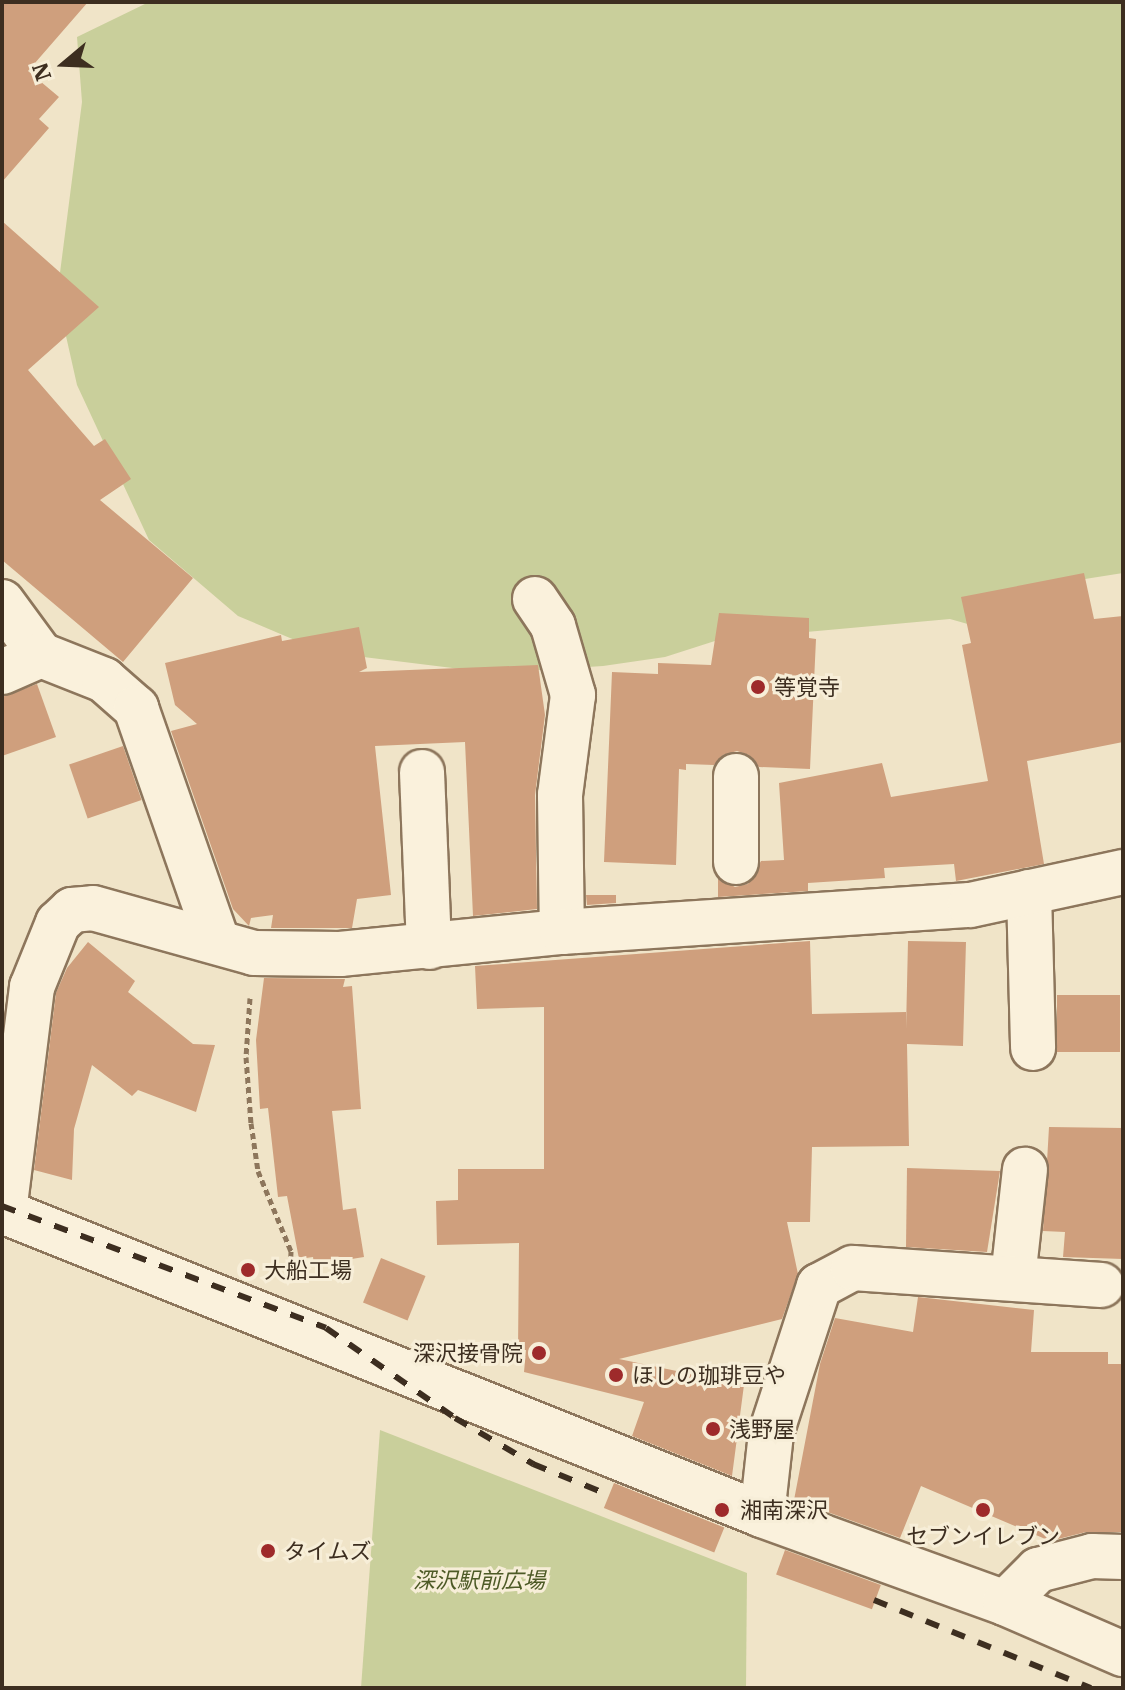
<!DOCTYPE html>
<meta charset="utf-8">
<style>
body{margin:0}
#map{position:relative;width:1125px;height:1690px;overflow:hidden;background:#f0e4c8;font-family:"IBM Plex Serif","Noto Sans JP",serif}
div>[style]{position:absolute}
.green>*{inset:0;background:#c9cf9b}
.building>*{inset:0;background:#cf9f7d;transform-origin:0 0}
.path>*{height:5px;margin-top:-2.5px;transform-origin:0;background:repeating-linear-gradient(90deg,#8d765c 0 6px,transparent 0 10px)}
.roads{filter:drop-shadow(2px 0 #8d765c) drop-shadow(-2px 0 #8d765c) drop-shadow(0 2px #8d765c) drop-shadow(0 -2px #8d765c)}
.minor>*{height:44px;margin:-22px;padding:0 22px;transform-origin:22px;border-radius:22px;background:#faf1dc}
.rail>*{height:6px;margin-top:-3px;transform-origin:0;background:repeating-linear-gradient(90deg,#3d2e20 0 14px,transparent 0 28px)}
.dots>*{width:22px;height:22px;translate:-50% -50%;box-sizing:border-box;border:4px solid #f7eed8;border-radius:50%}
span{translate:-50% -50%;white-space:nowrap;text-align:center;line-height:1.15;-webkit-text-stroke:6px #f7eed8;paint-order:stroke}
.poi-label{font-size:22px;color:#3d2e20}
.left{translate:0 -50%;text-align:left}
.right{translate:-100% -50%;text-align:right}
.park-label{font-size:22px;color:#4d5a26;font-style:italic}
.frame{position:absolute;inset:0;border:4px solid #3d2e20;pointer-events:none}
.north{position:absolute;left:24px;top:24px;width:80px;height:80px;-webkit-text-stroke:6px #f7eed8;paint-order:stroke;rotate:251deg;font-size:22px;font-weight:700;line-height:32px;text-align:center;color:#3d2e20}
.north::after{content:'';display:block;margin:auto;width:28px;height:36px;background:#3d2e20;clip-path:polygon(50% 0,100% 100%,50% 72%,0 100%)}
</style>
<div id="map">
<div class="green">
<div style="clip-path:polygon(149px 2px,1123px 2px,1123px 573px,1085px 579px,1003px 634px,950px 619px,718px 640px,665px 657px,603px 666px,493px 673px,323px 652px,238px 616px,149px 540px,77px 385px,57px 296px,82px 102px,77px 37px)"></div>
<div style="clip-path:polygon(380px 1430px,747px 1573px,746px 1688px,361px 1688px)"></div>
</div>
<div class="building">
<div style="clip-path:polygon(2px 2px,88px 2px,28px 71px,59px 97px,39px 119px,49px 128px,2px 182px)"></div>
<div style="clip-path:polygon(2px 221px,99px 307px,28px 370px,94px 446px,105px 439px,131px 479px,100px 500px,193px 578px,123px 662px,2px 560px)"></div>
<div style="clip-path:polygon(1084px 573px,1094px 619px,1123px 616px,1123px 742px,1027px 761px,1044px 864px,956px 881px,954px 864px,884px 868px,885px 878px,808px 883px,808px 891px,718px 897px,718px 878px,735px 887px,748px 884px,761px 861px,784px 860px,779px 783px,882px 763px,891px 797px,988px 781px,962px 645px,971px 643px,961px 597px)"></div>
<div style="clip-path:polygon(719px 613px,809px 618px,809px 638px,816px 639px,810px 769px,759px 767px,749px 755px,737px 751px,723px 755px,714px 765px,686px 764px,686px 770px,679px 769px,676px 865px,604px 862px,612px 672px,658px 674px,658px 663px,711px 665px)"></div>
<div style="clip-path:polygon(359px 627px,367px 668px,359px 672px,538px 665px,545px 715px,535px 795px,537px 909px,473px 916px,465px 742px,375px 746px,391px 895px,357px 899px,352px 928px,271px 928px,273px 915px,251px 918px,249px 926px,233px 909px,171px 731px,197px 724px,175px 705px,165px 663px,281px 635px,282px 641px)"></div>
<div style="clip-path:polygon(37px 684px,56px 737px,2px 756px,2px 697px)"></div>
<div style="left:123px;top:746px;width:57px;height:57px;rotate:71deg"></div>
<div style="clip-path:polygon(586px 895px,616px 895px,616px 903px,587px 905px)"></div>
<div style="clip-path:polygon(810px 941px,812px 1014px,906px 1012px,906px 1029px,908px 941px,966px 942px,963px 1046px,907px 1044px,909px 1146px,812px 1147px,810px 1222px,787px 1222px,798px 1274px,782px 1319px,619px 1359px,744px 1385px,732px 1476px,632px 1436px,644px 1402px,524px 1372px,526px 1350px,518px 1350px,519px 1243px,437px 1245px,436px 1201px,458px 1200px,458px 1169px,544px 1169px,544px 1007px,477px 1009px,475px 966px)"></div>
<div style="clip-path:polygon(88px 942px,135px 981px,128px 992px,193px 1044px,215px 1045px,196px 1112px,138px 1090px,132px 1096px,92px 1065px,74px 1129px,72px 1180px,34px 1170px,56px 993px,67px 968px)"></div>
<div style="clip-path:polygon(264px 978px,345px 979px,343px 987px,352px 986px,361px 1109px,332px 1111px,343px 1210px,356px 1208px,364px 1257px,314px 1265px,313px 1257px,299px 1259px,287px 1196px,278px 1197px,268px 1108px,260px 1109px,256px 1040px)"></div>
<div style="left:1057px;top:995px;width:63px;height:57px"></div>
<div style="clip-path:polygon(1049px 1127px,1123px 1128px,1123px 1259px,1063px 1257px,1065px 1232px,1043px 1231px)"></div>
<div style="clip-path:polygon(907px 1168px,1000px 1171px,987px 1252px,906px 1247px)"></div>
<div style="left:381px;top:1258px;width:48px;height:48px;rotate:22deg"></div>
<div style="clip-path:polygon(918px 1297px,1034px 1310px,1031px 1352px,1108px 1352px,1108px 1364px,1123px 1364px,1123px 1532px,1086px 1532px,1050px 1541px,921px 1486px,900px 1538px,794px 1500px,820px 1364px,835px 1318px,913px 1332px)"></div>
<div style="left:614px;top:1483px;width:119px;height:27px;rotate:22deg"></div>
<div style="left:785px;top:1550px;width:102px;height:26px;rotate:20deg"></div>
</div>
<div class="path">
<div style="left:250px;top:998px;width:59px;rotate:93.9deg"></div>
<div style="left:246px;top:1057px;width:66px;rotate:85.7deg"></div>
<div style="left:251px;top:1123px;width:49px;rotate:81.7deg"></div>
<div style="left:258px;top:1171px;width:87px;rotate:67.6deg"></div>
<div style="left:291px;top:1251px;width:25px;rotate:92deg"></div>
</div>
<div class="roads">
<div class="minor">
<div style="left:535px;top:599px;width:32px;rotate:56deg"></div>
<div style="left:553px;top:626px;width:72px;rotate:73.8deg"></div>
<div style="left:573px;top:695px;width:101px;rotate:97.4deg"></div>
<div style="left:560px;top:795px;width:137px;rotate:89.2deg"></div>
<div style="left:2px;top:602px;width:66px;rotate:53.7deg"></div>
<div style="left:41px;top:655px;width:68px;rotate:21.6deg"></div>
<div style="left:104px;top:680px;width:43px;rotate:41.2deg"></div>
<div style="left:136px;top:708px;width:246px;rotate:70.8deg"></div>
<div style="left:2px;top:672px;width:43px;rotate:-23.6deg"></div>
<div style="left:422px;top:772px;width:175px;rotate:87.7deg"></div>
<div style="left:736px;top:776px;width:86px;rotate:90deg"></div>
<div style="left:1029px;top:892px;width:156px;rotate:88.5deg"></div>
<div style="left:2px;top:1211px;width:819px;rotate:21.8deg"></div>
<div style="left:762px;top:1515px;width:258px;rotate:19.9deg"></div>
<div style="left:1005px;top:1603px;width:129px;rotate:23.4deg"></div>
<div style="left:4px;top:1212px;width:227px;rotate:-82.9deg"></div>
<div style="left:32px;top:987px;width:69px;rotate:-67.9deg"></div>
<div style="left:58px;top:923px;width:19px;rotate:-43deg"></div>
<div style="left:72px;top:910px;width:21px;rotate:-5deg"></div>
<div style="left:93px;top:908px;width:167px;rotate:15.6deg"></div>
<div style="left:254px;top:953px;width:86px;rotate:0.7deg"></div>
<div style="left:340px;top:954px;width:223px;rotate:-5.7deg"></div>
<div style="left:562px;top:932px;width:409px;rotate:-3.8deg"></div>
<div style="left:970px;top:905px;width:157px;rotate:-12.2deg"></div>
<div style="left:1013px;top:1278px;width:109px;rotate:-83.7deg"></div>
<div style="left:762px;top:1515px;width:82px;rotate:-83.7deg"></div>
<div style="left:771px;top:1433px;width:155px;rotate:-71.9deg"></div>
<div style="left:819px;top:1286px;width:38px;rotate:-28deg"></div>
<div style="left:853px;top:1268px;width:249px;rotate:3.9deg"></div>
<div style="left:1005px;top:1603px;width:47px;rotate:-45deg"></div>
<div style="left:1038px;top:1570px;width:56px;rotate:-14.5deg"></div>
<div style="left:1092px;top:1556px;width:31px;rotate:2deg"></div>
</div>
</div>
<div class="rail">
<div style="left:2px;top:1206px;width:346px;rotate:20.6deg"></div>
<div style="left:326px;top:1328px;width:157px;rotate:34.9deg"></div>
<div style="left:455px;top:1418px;width:91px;rotate:30.5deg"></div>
<div style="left:533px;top:1464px;width:82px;rotate:22.2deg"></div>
<div style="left:874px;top:1600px;width:234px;rotate:22.1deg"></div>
</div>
<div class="dots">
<div style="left:758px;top:687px;background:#9e2a2b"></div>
<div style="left:248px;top:1270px;background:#9e2a2b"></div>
<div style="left:539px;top:1353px;background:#9e2a2b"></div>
<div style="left:616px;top:1375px;background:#9e2a2b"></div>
<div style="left:713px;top:1429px;background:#9e2a2b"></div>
<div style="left:722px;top:1510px;background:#9e2a2b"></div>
<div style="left:983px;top:1510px;background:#9e2a2b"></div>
<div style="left:268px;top:1551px;background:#9e2a2b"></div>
</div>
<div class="poi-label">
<span class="left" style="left:774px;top:687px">等覚寺</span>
<span class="left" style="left:264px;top:1270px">大船工場</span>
<span class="right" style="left:523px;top:1353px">深沢接骨院</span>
<span class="left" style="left:632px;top:1375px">ほしの珈琲豆や</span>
<span class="left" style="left:729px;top:1429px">浅野屋</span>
<span class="left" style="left:740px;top:1510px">湘南深沢</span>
<span style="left:983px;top:1536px">セブンイレブン</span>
<span class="left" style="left:284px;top:1551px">タイムズ</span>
</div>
<div class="park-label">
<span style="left:479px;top:1580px">深沢駅前広場</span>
</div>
<div class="frame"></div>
<div class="north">N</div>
</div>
